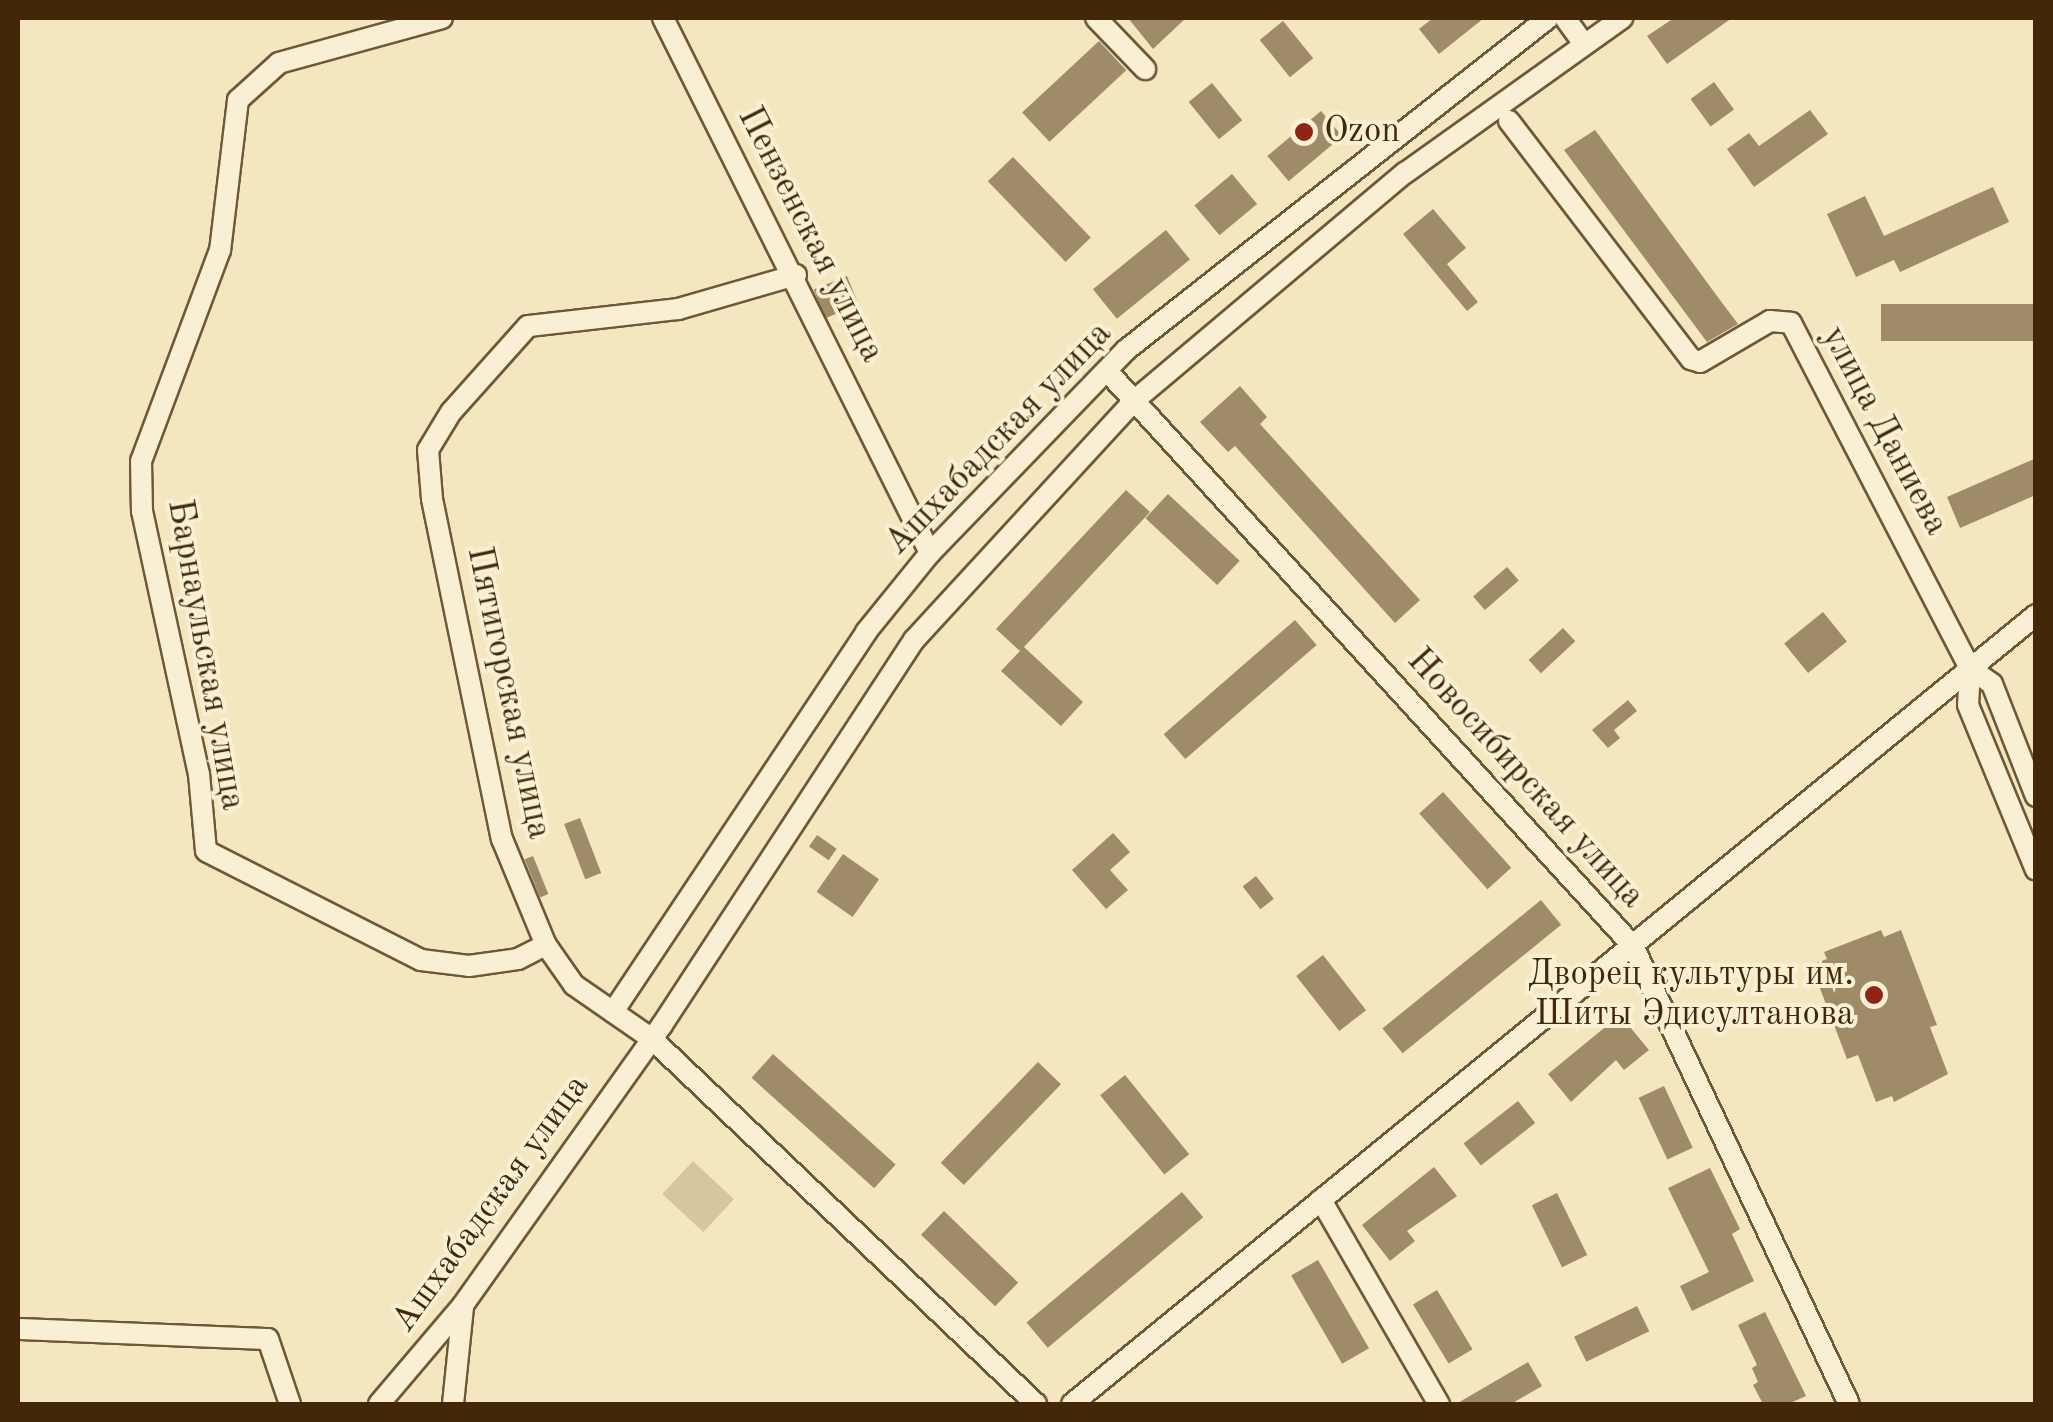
<!DOCTYPE html>
<meta charset="utf-8">
<style>
body{margin:0}
#map{position:relative;width:2053px;height:1422px;overflow:hidden;background:#f4e6be;font-family:"Old Standard TT",serif}
div>[style]{position:absolute}
.green>*{inset:0;background:#d6c69f;transform-origin:0 0}
.building>*{inset:0;background:#9f8b67;transform-origin:0 0}
.roads{filter:drop-shadow(2px 0 #6e5836) drop-shadow(-2px 0 #6e5836) drop-shadow(0 2px #6e5836) drop-shadow(0 -2px #6e5836)}
.street>*{height:20px;margin:-10px;padding:0 10px;transform-origin:10px;border-radius:10px;background:#f8efd5}
.dots>*{width:28px;height:28px;translate:-50% -50%;box-sizing:border-box;border:5px solid #f8efd5;border-radius:50%}
span{translate:-50% -50%;white-space:nowrap;text-align:center;line-height:1.15;-webkit-text-stroke:8px #f8efd5;paint-order:stroke}
.poi-label{font-size:35px;color:#422809}
.left{translate:0 -50%;text-align:left}
.right{translate:-100% -50%;text-align:right}
.street-label{font-size:35px;color:#422809}
.frame{position:absolute;inset:0;border:20px solid #422809;pointer-events:none}
</style>
<div id="map">
<div class="green">
<div style="left:693px;top:1161px;width:56px;height:45px;rotate:43deg"></div>
</div>
<div class="building">
<div style="clip-path:polygon(1128px 18px,1186px 18px,1153px 49px)"></div>
<div style="clip-path:polygon(1433px 18px,1484px 18px,1439px 54px,1419px 29px)"></div>
<div style="clip-path:polygon(1674px 18px,1732px 18px,1667px 64px,1647px 36px)"></div>
<div style="left:1283px;top:21px;width:48px;height:30px;rotate:51deg"></div>
<div style="left:1099px;top:41px;width:40px;height:105px;rotate:47deg"></div>
<div style="left:1714px;top:82px;width:34px;height:29px;rotate:54deg"></div>
<div style="left:1212px;top:83px;width:48px;height:30px;rotate:51deg"></div>
<div style="clip-path:polygon(1810px 110px,1828px 134px,1754px 187px,1727px 149px,1749px 133px,1759px 146px)"></div>
<div style="left:1321px;top:111px;width:33px;height:70px;rotate:50deg"></div>
<div style="clip-path:polygon(1595px 130px,1720px 300px,1738px 324px,1707px 342px,1564px 150px)"></div>
<div style="left:1013px;top:157px;width:112px;height:35px;rotate:46deg"></div>
<div style="left:1232px;top:174px;width:39px;height:49px;rotate:50deg"></div>
<div style="clip-path:polygon(1993px 187px,2009px 222px,1900px 272px,1894px 260px,1856px 277px,1827px 214px,1865px 196px,1884px 236px)"></div>
<div style="clip-path:polygon(1433px 209px,1466px 248px,1447px 264px,1478px 302px,1467px 311px,1403px 234px)"></div>
<div style="left:1166px;top:230px;width:38px;height:94px;rotate:51deg"></div>
<div style="left:847px;top:276px;width:31px;height:36px;rotate:68deg"></div>
<div style="left:2036px;top:304px;width:37px;height:155px;rotate:90deg"></div>
<div style="clip-path:polygon(1240px 386px,1267px 417px,1260px 424px,1420px 600px,1395px 623px,1235px 446px,1228px 452px,1200px 422px)"></div>
<div style="clip-path:polygon(2036px 458px,2036px 495px,1960px 528px,1947px 497px)"></div>
<div style="clip-path:polygon(1126px 490px,1150px 512px,1024px 647px,1083px 702px,1061px 726px,1001px 671px,1020px 651px,996px 629px)"></div>
<div style="left:1168px;top:494px;width:98px;height:33px;rotate:43deg"></div>
<div style="left:1507px;top:567px;width:18px;height:45px;rotate:49deg"></div>
<div style="left:1823px;top:612px;width:38px;height:50px;rotate:51deg"></div>
<div style="left:1295px;top:620px;width:33px;height:174px;rotate:49deg"></div>
<div style="left:1563px;top:628px;width:18px;height:47px;rotate:47deg"></div>
<div style="clip-path:polygon(1628px 700px,1637px 711px,1614px 730px,1620px 738px,1608px 748px,1592px 730px)"></div>
<div style="left:1443px;top:792px;width:102px;height:32px;rotate:48deg"></div>
<div style="left:580px;top:818px;width:59px;height:17px;rotate:69deg"></div>
<div style="clip-path:polygon(1113px 833px,1130px 852px,1110px 870px,1128px 890px,1106px 909px,1072px 870px)"></div>
<div style="left:817px;top:835px;width:24px;height:14px;rotate:35deg"></div>
<div style="left:843px;top:854px;width:44px;height:46px;rotate:35deg"></div>
<div style="left:533px;top:856px;width:41px;height:9px;rotate:68deg"></div>
<div style="left:1256px;top:876px;width:29px;height:17px;rotate:52deg"></div>
<div style="left:1541px;top:900px;width:32px;height:204px;rotate:51deg"></div>
<div style="clip-path:polygon(1881px 930px,1884px 937px,1901px 930px,1937px 1025px,1930px 1027px,1948px 1074px,1894px 1102px,1892px 1096px,1876px 1102px,1858px 1055px,1847px 1059px,1811px 965px,1827px 959px,1824px 952px)"></div>
<div style="left:1323px;top:955px;width:70px;height:34px;rotate:52deg"></div>
<div style="clip-path:polygon(1620px 1015px,1649px 1050px,1624px 1070px,1616px 1060px,1571px 1102px,1548px 1074px)"></div>
<div style="left:773px;top:1054px;width:165px;height:32px;rotate:42deg"></div>
<div style="left:1038px;top:1062px;width:32px;height:140px;rotate:44deg"></div>
<div style="left:1125px;top:1075px;width:102px;height:32px;rotate:51deg"></div>
<div style="left:1664px;top:1086px;width:68px;height:28px;rotate:65deg"></div>
<div style="left:1518px;top:1101px;width:28px;height:69px;rotate:52deg"></div>
<div style="clip-path:polygon(1434px 1167px,1457px 1196px,1407px 1231px,1415px 1241px,1390px 1261px,1362px 1225px)"></div>
<div style="clip-path:polygon(1710px 1168px,1740px 1229px,1732px 1234px,1754px 1281px,1692px 1311px,1680px 1286px,1709px 1272px,1668px 1188px)"></div>
<div style="left:1182px;top:1192px;width:33px;height:203px;rotate:50deg"></div>
<div style="left:1557px;top:1193px;width:69px;height:28px;rotate:64deg"></div>
<div style="left:944px;top:1211px;width:103px;height:33px;rotate:44deg"></div>
<div style="left:1318px;top:1260px;width:102px;height:31px;rotate:60deg"></div>
<div style="left:1437px;top:1290px;width:69px;height:28px;rotate:59deg"></div>
<div style="left:1637px;top:1306px;width:28px;height:70px;rotate:64deg"></div>
<div style="clip-path:polygon(1765px 1312px,1806px 1396px,1788px 1404px,1763px 1404px,1753px 1385px,1758px 1382px,1752px 1368px,1757px 1365px,1738px 1325px)"></div>
<div style="clip-path:polygon(1528px 1362px,1542px 1386px,1511px 1404px,1456px 1404px)"></div>
</div>
<div class="roads">
<div class="street">
<div style="left:442px;top:18px;width:169px;rotate:164.6deg"></div>
<div style="left:279px;top:63px;width:55px;rotate:137.9deg"></div>
<div style="left:238px;top:100px;width:151px;rotate:96.8deg"></div>
<div style="left:220px;top:250px;width:225px;rotate:110.5deg"></div>
<div style="left:141px;top:461px;width:50px;rotate:88.9deg"></div>
<div style="left:142px;top:511px;width:269px;rotate:77.8deg"></div>
<div style="left:199px;top:774px;width:77px;rotate:84.8deg"></div>
<div style="left:206px;top:851px;width:241px;rotate:26.9deg"></div>
<div style="left:421px;top:960px;width:48px;rotate:7.1deg"></div>
<div style="left:469px;top:966px;width:49px;rotate:-8.1deg"></div>
<div style="left:518px;top:959px;width:31px;rotate:-27deg"></div>
<div style="left:663px;top:18px;width:598px;rotate:63.48deg"></div>
<div style="left:1096px;top:18px;width:71px;rotate:46.1deg"></div>
<div style="left:1565px;top:18px;width:32px;rotate:54deg"></div>
<div style="left:1509px;top:121px;width:300px;rotate:52.6deg"></div>
<div style="left:1691px;top:359px;width:9px;rotate:18deg"></div>
<div style="left:1700px;top:362px;width:81px;rotate:-30.4deg"></div>
<div style="left:1770px;top:321px;width:21px;rotate:5deg"></div>
<div style="left:1791px;top:323px;width:389px;rotate:62.6deg"></div>
<div style="left:1970px;top:668px;width:27px;rotate:36deg"></div>
<div style="left:1992px;top:684px;width:120px;rotate:68.6deg"></div>
<div style="left:796px;top:275px;width:123px;rotate:163.9deg"></div>
<div style="left:678px;top:309px;width:151px;rotate:173.5deg"></div>
<div style="left:528px;top:326px;width:115px;rotate:131.8deg"></div>
<div style="left:451px;top:412px;width:44px;rotate:121.2deg"></div>
<div style="left:428px;top:450px;width:49px;rotate:85.3deg"></div>
<div style="left:432px;top:499px;width:347px;rotate:78.4deg"></div>
<div style="left:502px;top:839px;width:115px;rotate:67.5deg"></div>
<div style="left:546px;top:945px;width:49px;rotate:55deg"></div>
<div style="left:574px;top:985px;width:95px;rotate:34.7deg"></div>
<div style="left:652px;top:1039px;width:530px;rotate:43.55deg"></div>
<div style="left:1107px;top:371px;width:779px;rotate:47.55deg"></div>
<div style="left:1633px;top:946px;width:506px;rotate:64.75deg"></div>
<div style="left:1970px;top:668px;width:37px;rotate:93deg"></div>
<div style="left:1968px;top:705px;width:178px;rotate:67.6deg"></div>
<div style="left:613px;top:1012px;width:457px;rotate:-56.3deg"></div>
<div style="left:866px;top:632px;width:102px;rotate:-51deg"></div>
<div style="left:930px;top:553px;width:282px;rotate:-46deg"></div>
<div style="left:1126px;top:350px;width:537px;rotate:-38.19deg"></div>
<div style="left:1321px;top:1200px;width:236px;rotate:60deg"></div>
<div style="left:18px;top:1329px;width:250px;rotate:2.3deg"></div>
<div style="left:268px;top:1339px;width:69px;rotate:71.3deg"></div>
<div style="left:379px;top:1404px;width:130px;rotate:-49.7deg"></div>
<div style="left:463px;top:1305px;width:344px;rotate:-54.6deg"></div>
<div style="left:662px;top:1025px;width:460px;rotate:-56.8deg"></div>
<div style="left:914px;top:640px;width:326px;rotate:-47.4deg"></div>
<div style="left:1135px;top:400px;width:353px;rotate:-40.1deg"></div>
<div style="left:1405px;top:173px;width:267px;rotate:-35.5deg"></div>
<div style="left:453px;top:1404px;width:98px;rotate:-84.1deg"></div>
<div style="left:1072px;top:1404px;width:1246px;rotate:-39.3deg"></div>
</div>
</div>
<div class="dots">
<div style="left:1304px;top:132px;background:#8f2418"></div>
<div style="left:1874px;top:995px;background:#8f2418"></div>
</div>
<div class="poi-label">
<span class="left" style="left:1324px;top:132px">Ozon</span>
<span class="right" style="left:1854px;top:995px">Дворец культуры им.<br>Шиты Эдисултанова</span>
</div>
<div class="street-label">
<span style="left:810px;top:235px;rotate:63deg">Пензенская улица</span>
<span style="left:1884px;top:431px;rotate:62deg">улица Даниева</span>
<span style="left:999px;top:439px;rotate:-46deg">Ашхабадская улица</span>
<span style="left:205px;top:655px;rotate:80deg">Барнаульская улица</span>
<span style="left:508px;top:693px;rotate:78deg">Пятигорская улица</span>
<span style="left:1525px;top:779px;rotate:48deg">Новосибирская улица</span>
<span style="left:491px;top:1204px;rotate:-54deg">Ашхабадская улица</span>
</div>
<div class="frame"></div>
</div>
